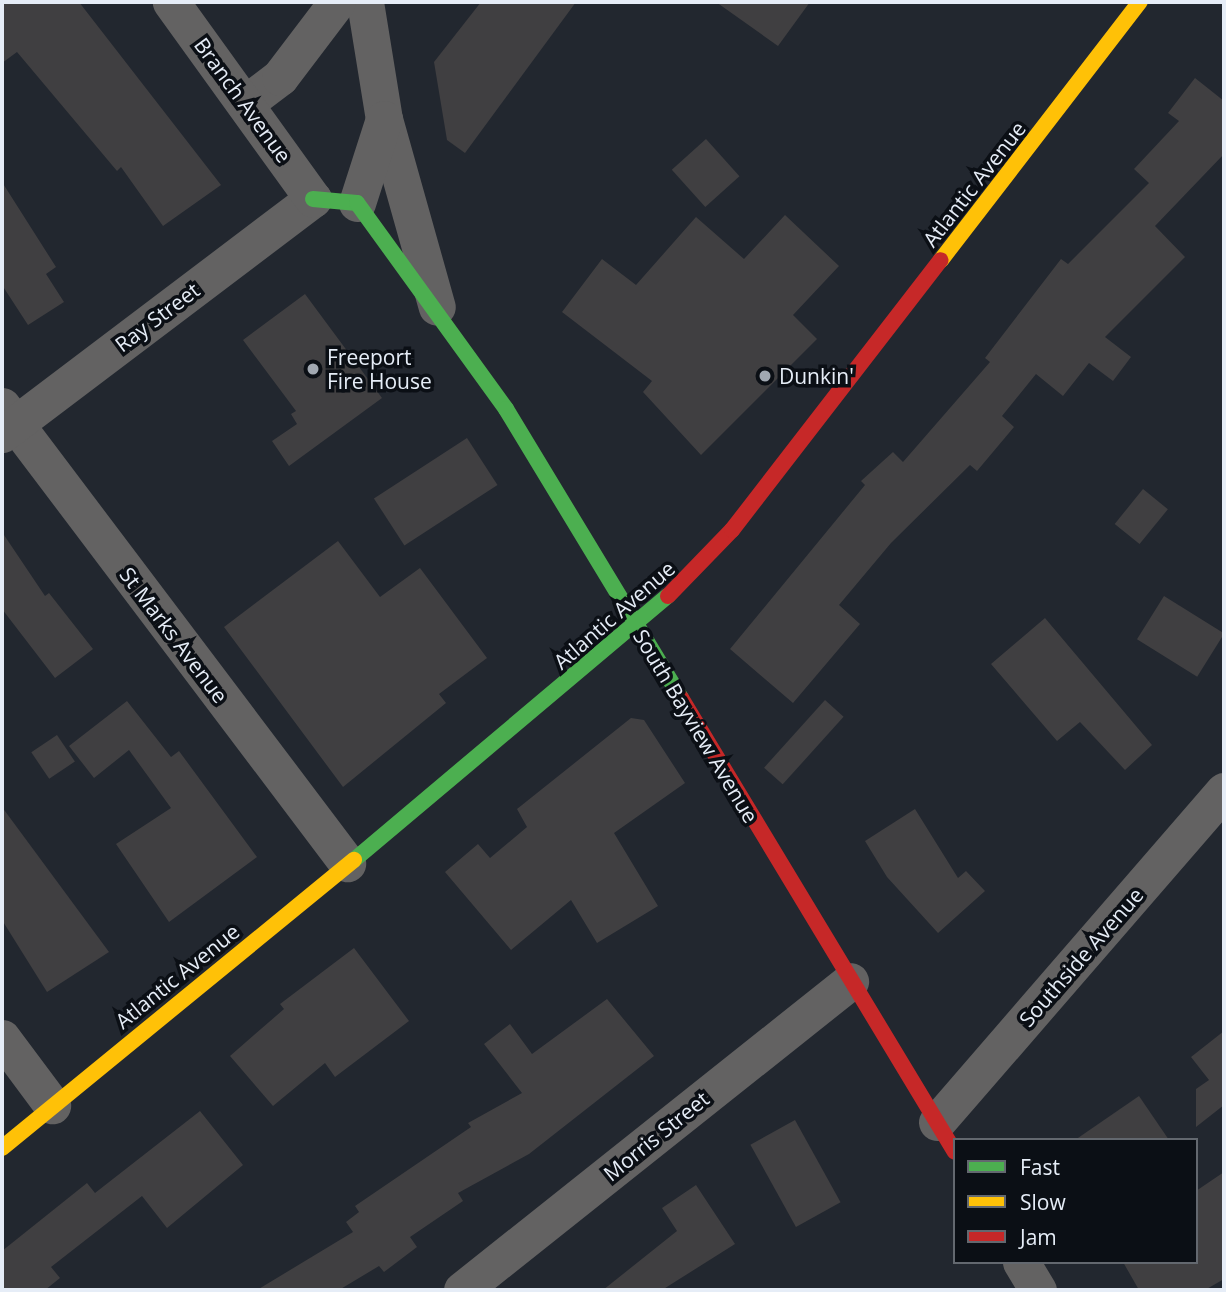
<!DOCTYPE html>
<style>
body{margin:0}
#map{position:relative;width:1226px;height:1292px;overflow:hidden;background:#22272f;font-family:"Open Sans",sans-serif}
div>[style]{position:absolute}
.building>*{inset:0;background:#403f41;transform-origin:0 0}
.street>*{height:37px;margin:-18.5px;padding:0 18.5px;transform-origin:18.5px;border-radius:18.5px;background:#636262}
.fast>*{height:16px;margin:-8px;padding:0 8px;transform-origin:8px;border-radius:8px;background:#4caf50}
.slow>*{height:16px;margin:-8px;padding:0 8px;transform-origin:8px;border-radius:8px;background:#ffc107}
.jam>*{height:16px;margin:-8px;padding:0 8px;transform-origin:8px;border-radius:8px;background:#c62828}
.dots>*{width:19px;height:19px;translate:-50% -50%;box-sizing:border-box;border:4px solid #0b0f15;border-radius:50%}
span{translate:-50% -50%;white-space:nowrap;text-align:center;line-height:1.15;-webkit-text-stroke:7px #0b0f15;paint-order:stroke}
.street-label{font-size:21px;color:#e6edf7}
.poi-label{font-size:21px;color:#e6edf7}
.left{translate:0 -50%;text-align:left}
.frame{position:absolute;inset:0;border:4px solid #e6edf7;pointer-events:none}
.legend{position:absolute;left:953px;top:1138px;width:245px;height:126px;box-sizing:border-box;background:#0b0f15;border:2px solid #63686f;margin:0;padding:9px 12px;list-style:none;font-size:21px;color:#e6edf7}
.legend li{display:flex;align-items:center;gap:14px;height:35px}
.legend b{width:35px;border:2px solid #63686f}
</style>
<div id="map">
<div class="building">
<div style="clip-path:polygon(2px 2px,79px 2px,221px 185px,163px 226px,121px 167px,117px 171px,17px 52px,2px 63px)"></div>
<div style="clip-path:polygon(481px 2px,576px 2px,465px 153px,447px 140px,434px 62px)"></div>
<div style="clip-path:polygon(716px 2px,810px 2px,778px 46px)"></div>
<div style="clip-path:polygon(1195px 78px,1224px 101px,1224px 154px,1155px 226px,1185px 257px,1105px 337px,1131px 357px,1113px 381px,1089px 363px,1063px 396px,1036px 374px,1002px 416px,1014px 427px,977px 471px,970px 465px,891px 543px,839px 605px,860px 624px,793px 703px,730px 649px,865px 485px,861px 481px,893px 452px,903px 462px,990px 362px,985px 358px,1061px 259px,1068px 264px,1149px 183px,1134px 169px,1179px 121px,1168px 113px)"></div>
<div style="left:706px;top:139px;width:50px;height:46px;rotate:48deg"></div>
<div style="clip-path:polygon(2px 182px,56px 267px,46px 274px,64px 302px,28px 325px,2px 285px)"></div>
<div style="clip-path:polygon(785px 215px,839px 266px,793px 315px,817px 339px,701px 455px,643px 392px,652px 381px,562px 312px,602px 259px,636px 285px,696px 217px,744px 259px)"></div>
<div style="clip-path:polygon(305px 294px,382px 398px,289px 466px,272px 441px,297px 424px,291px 414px,296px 411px,243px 340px)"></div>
<div style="left:467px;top:438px;width:56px;height:111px;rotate:57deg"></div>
<div style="left:1143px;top:489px;width:32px;height:45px;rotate:39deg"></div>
<div style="clip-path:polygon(2px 532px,45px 596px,49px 593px,93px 649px,55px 678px,2px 609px)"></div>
<div style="clip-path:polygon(338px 541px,380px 597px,420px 568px,487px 658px,439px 694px,446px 703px,343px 787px,224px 627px)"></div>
<div style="left:1164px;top:596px;width:71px;height:51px;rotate:32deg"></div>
<div style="clip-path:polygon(1045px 618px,1152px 745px,1125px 770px,1080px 722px,1057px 741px,991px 664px)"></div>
<div style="left:825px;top:700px;width:25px;height:91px;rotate:42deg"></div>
<div style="clip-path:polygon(127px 701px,171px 757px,179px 751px,257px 857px,169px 922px,116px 844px,171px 808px,129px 750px,94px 778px,69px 746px)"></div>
<div style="clip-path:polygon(631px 718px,644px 720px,685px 783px,614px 833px,658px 906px,597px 943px,571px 900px,511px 950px,445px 872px,478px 844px,490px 858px,527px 827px,517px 809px)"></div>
<div style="left:57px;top:735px;width:32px;height:31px;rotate:56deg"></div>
<div style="clip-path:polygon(2px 807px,109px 952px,47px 992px,2px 920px)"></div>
<div style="clip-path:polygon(915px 809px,958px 878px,966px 871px,985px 891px,938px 933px,887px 877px,865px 841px)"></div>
<div style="clip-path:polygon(354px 948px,409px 1021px,335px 1077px,325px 1063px,273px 1106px,230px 1056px,284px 1009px,280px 1004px)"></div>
<div style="clip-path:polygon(607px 999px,654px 1056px,529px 1154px,458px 1193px,463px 1201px,410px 1237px,417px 1247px,384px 1272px,379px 1266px,339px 1290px,257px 1290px,353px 1232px,346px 1222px,359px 1212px,355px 1206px,471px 1127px,468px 1123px,522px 1093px,484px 1044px,510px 1024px,532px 1054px)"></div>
<div style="clip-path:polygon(1224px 1031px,1224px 1105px,1196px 1127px,1196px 1089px,1209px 1080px,1191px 1057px)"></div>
<div style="clip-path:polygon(1139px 1096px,1169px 1140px,1075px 1140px)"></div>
<div style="clip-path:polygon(200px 1111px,243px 1165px,167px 1228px,142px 1196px,51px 1267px,60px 1278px,45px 1290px,2px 1290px,2px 1251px,87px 1183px,95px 1193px)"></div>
<div style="left:795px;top:1120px;width:94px;height:51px;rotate:61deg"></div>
<div style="clip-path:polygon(1224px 1172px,1224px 1279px,1205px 1290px,1139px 1290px,1123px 1262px,1196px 1262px,1196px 1191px)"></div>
<div style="clip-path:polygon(696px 1185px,735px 1244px,662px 1290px,603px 1290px,677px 1231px,662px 1208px)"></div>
</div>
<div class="street">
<div style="left:365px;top:2px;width:119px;rotate:80.8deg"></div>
<div style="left:384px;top:119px;width:195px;rotate:74.3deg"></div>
<div style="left:247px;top:102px;width:41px;rotate:-37.1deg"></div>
<div style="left:280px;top:77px;width:94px;rotate:-52.8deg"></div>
<div style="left:357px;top:203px;width:88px;rotate:-72.2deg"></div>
<div style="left:2px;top:406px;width:573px;rotate:52.95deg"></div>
<div style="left:2px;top:434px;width:390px;rotate:-37.1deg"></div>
<div style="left:313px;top:199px;width:243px;rotate:-125.8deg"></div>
<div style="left:2px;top:1038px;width:84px;rotate:53.3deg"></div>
<div style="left:937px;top:1122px;width:438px;rotate:-49.1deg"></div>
<div style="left:1021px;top:1262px;width:33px;rotate:59deg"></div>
<div style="left:462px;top:1290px;width:496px;rotate:-38.5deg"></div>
</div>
<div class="fast">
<div style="left:313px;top:199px;width:44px;rotate:5.2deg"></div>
<div style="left:357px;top:203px;width:254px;rotate:54.1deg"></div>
<div style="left:506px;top:409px;width:338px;rotate:58.8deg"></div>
<div style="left:354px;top:860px;width:410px;rotate:-40.1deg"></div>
</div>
<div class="slow">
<div style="left:941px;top:260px;width:326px;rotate:-52.4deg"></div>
<div style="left:2px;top:1148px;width:455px;rotate:-39.3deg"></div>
</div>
<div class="jam">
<div style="left:668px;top:596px;width:92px;rotate:-45.9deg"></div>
<div style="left:732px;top:530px;width:341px;rotate:-52.3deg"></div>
<div style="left:681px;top:698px;width:530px;rotate:58.89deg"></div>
</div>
<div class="dots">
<div style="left:313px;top:369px;background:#a1a8b1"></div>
<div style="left:765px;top:376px;background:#a1a8b1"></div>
</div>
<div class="street-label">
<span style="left:243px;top:100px;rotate:54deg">Branch Avenue</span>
<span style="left:974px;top:184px;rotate:-52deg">Atlantic Avenue</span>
<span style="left:157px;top:317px;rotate:-37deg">Ray Street</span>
<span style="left:614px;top:615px;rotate:-41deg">Atlantic Avenue</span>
<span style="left:174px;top:635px;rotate:53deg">St Marks Avenue</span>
<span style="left:696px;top:726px;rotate:59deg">South Bayview Avenue</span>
<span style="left:1081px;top:957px;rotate:-49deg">Southside Avenue</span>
<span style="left:177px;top:976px;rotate:-39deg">Atlantic Avenue</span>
<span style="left:656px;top:1136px;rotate:-39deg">Morris Street</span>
</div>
<div class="poi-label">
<span class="left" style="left:327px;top:369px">Freeport<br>Fire House</span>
<span class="left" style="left:779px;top:376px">Dunkin'</span>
</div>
<div class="frame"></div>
<ul class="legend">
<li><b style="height:9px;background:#4caf50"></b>Fast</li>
<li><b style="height:9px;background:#ffc107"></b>Slow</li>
<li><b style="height:9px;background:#c62828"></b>Jam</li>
</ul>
</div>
